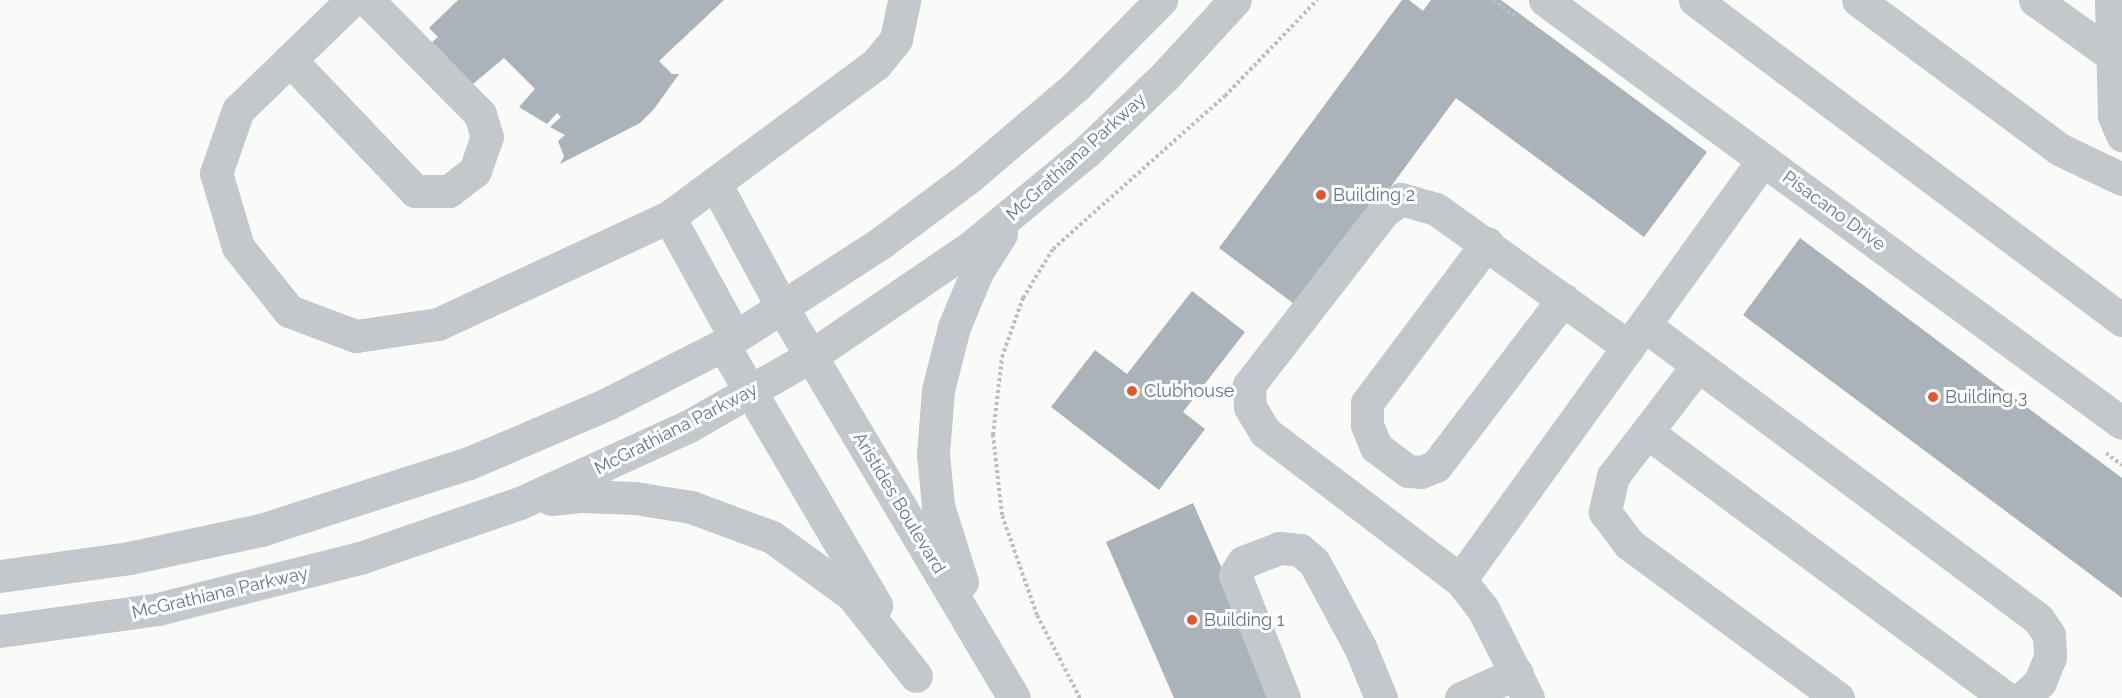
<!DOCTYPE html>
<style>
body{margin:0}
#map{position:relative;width:2122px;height:698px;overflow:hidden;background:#fafaf8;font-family:Raleway,sans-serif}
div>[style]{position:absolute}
.building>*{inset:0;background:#aab3b9}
.path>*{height:4px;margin-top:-2px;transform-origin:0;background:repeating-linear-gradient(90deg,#bbbfc2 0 3px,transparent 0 6px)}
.minor>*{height:33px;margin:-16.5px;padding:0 16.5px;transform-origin:16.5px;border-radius:16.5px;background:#c3c8cc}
.dots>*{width:16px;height:16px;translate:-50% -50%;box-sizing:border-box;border:3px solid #fff;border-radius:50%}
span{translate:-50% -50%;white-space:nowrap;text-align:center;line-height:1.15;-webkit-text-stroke:6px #fff;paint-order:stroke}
.street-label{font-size:18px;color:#657683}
.poi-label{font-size:18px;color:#657683}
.left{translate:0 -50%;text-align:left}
</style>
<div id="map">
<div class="building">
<div style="clip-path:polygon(458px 0,724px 0,659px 61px,672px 74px,679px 74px,654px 109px,640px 123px,560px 164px,564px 156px,558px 141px,565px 135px,550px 127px,561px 117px,557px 113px,547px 124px,519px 107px,535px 89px,504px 58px,473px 84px,432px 42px,438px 37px,429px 28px)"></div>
<div style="clip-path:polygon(1402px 0,1409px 0,1423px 11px,1431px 0,1501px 0,1707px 152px,1644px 237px,1456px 98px,1301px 309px,1219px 248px)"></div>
<div style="clip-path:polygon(1800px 238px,2122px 478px,2122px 598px,1743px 315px)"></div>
<div style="clip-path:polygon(1192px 291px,1245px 332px,1183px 412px,1205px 429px,1159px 490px,1051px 407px,1095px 350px,1127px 374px)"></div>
<div style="clip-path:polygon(1193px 503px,1279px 698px,1174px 698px,1106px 542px)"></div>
</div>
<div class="path">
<div style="left:1493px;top:0;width:29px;rotate:36deg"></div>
<div style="left:2106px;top:453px;width:20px;rotate:37deg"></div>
<div style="left:1080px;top:698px;width:93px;rotate:-117.4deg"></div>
<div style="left:1037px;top:615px;width:106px;rotate:-109.3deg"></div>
<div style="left:1002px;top:515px;width:81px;rotate:-96.4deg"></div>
<div style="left:993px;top:435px;width:79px;rotate:-83.4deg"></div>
<div style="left:1002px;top:357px;width:63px;rotate:-70.4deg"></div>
<div style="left:1023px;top:298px;width:57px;rotate:-58.5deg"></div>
<div style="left:1053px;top:249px;width:230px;rotate:-41.7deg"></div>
<div style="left:1225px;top:96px;width:133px;rotate:-46.2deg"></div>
</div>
<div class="minor">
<div style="left:352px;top:0;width:158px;rotate:136deg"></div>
<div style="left:238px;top:110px;width:67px;rotate:109.2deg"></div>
<div style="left:216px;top:173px;width:77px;rotate:73.4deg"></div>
<div style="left:238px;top:247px;width:82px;rotate:51.4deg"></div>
<div style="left:289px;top:311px;width:72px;rotate:20.5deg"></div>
<div style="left:356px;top:336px;width:83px;rotate:-8.3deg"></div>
<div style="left:438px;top:324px;width:255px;rotate:-24.9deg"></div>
<div style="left:669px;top:217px;width:257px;rotate:-36.5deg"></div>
<div style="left:876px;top:64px;width:32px;rotate:-51deg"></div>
<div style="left:896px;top:39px;width:40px;rotate:-78deg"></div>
<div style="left:1545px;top:0;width:715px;rotate:36.25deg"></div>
<div style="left:1695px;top:0;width:534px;rotate:36.85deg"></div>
<div style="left:1858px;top:0;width:250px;rotate:36.5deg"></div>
<div style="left:2059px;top:149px;width:70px;rotate:25.5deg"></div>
<div style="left:2035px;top:0;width:96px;rotate:35.7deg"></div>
<div style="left:2111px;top:0;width:116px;rotate:88.5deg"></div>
<div style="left:2114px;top:116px;width:21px;rotate:67deg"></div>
<div style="left:290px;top:60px;width:181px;rotate:46.3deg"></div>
<div style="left:415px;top:191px;width:34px"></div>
<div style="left:449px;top:191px;width:33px;rotate:-38deg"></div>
<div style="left:475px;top:171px;width:36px;rotate:-71deg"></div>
<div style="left:487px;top:137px;width:24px;rotate:-107deg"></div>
<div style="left:480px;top:114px;width:161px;rotate:-134.7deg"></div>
<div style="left:716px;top:185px;width:141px;rotate:61.6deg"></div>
<div style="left:783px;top:309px;width:452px;rotate:59.3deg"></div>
<div style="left:669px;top:217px;width:137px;rotate:61.2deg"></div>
<div style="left:1487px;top:243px;width:200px;rotate:126.9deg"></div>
<div style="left:1367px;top:403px;width:22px;rotate:90deg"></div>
<div style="left:1367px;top:425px;width:24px;rotate:68deg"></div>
<div style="left:1376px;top:447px;width:40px;rotate:37deg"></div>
<div style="left:1408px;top:471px;width:13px;rotate:4deg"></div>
<div style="left:1421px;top:472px;width:16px;rotate:-22deg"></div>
<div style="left:1436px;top:466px;width:210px;rotate:-52.7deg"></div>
<div style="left:1644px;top:325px;width:492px;rotate:36.7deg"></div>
<div style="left:2038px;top:619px;width:19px;rotate:55deg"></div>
<div style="left:2049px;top:635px;width:22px;rotate:87deg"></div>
<div style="left:2050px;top:657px;width:27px;rotate:112deg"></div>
<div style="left:2040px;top:682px;width:23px;rotate:137deg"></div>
<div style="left:723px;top:345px;width:302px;rotate:59.5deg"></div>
<div style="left:1698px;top:365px;width:140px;rotate:127.4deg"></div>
<div style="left:1613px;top:476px;width:37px;rotate:103deg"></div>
<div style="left:1605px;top:512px;width:40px;rotate:53deg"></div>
<div style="left:1629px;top:544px;width:260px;rotate:36.4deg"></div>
<div style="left:1648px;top:433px;width:445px;rotate:36.5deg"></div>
<div style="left:551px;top:499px;width:31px;rotate:-6deg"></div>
<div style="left:582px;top:496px;width:53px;rotate:2.2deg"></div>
<div style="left:635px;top:498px;width:57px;rotate:9.1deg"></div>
<div style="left:691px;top:507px;width:86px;rotate:20.3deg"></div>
<div style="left:772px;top:537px;width:99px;rotate:35.9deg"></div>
<div style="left:852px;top:595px;width:103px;rotate:51.7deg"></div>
<div style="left:0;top:576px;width:130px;rotate:-7.9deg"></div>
<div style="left:129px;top:558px;width:135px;rotate:-12deg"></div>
<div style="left:261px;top:530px;width:219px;rotate:-17.9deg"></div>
<div style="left:469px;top:463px;width:150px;rotate:-23.1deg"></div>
<div style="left:607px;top:404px;width:130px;rotate:-27deg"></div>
<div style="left:723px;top:345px;width:189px;rotate:-32.9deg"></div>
<div style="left:882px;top:242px;width:107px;rotate:-36.7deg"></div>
<div style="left:968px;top:178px;width:142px;rotate:-40.4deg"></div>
<div style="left:1076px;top:86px;width:121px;rotate:-45.3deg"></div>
<div style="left:1460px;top:580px;width:245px;rotate:-142.8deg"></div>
<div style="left:1265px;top:432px;width:29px;rotate:-121deg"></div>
<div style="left:1250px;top:407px;width:22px;rotate:-93deg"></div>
<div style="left:1249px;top:385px;width:219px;rotate:-52.2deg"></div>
<div style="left:1383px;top:212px;width:22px;rotate:-36deg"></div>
<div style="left:1401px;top:199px;width:36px;rotate:16deg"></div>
<div style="left:1436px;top:209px;width:237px;rotate:35.6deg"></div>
<div style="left:962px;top:582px;width:80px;rotate:-107.5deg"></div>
<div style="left:938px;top:506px;width:52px;rotate:-95.5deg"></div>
<div style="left:933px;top:454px;width:64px;rotate:-85.5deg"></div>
<div style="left:938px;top:390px;width:65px;rotate:-75.7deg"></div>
<div style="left:954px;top:327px;width:60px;rotate:-67.3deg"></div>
<div style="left:977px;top:272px;width:45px;rotate:-57.7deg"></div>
<div style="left:0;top:631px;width:160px;rotate:-7.9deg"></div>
<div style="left:158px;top:609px;width:208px;rotate:-14.2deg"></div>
<div style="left:360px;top:558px;width:169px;rotate:-19deg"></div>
<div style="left:520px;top:503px;width:186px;rotate:-24.5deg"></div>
<div style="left:689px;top:426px;width:141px;rotate:-29.8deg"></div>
<div style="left:811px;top:356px;width:194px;rotate:-34.3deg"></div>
<div style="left:971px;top:247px;width:149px;rotate:-39.6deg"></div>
<div style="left:1086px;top:152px;width:110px;rotate:-43.9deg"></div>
<div style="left:1165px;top:76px;width:103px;rotate:-47.4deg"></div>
<div style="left:1284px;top:698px;width:132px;rotate:-111.7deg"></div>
<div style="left:1235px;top:575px;width:15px;rotate:-58deg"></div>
<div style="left:1243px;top:562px;width:39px;rotate:-21deg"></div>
<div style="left:1279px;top:548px;width:21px;rotate:5deg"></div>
<div style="left:1300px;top:550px;width:18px;rotate:41deg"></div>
<div style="left:1314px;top:562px;width:97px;rotate:61.6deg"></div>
<div style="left:1360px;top:647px;width:55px;rotate:67.6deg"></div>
<div style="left:1461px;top:698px;width:61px;rotate:-24.1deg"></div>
<div style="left:1528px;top:698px;width:100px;rotate:-116.8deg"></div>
<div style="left:1483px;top:609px;width:37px;rotate:-128deg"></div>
<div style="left:1460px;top:580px;width:518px;rotate:-54.19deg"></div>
</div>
<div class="dots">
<div style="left:1321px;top:195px;background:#e4572e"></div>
<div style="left:1132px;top:391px;background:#e4572e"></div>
<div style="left:1933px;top:397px;background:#e4572e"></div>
<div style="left:1192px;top:620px;background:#e4572e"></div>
</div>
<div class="street-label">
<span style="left:1076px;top:157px;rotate:-42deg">McGrathiana Parkway</span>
<span style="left:1834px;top:211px;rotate:36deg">Pisacano Drive</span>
<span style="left:676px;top:429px;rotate:-27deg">McGrathiana Parkway</span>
<span style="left:899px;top:503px;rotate:59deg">Aristides Boulevard</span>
<span style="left:220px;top:593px;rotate:-13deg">McGrathiana Parkway</span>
</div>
<div class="poi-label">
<span class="left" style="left:1333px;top:195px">Building 2</span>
<span class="left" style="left:1144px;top:391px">Clubhouse</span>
<span class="left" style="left:1945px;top:397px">Building 3</span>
<span class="left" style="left:1204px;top:620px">Building 1</span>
</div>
</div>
